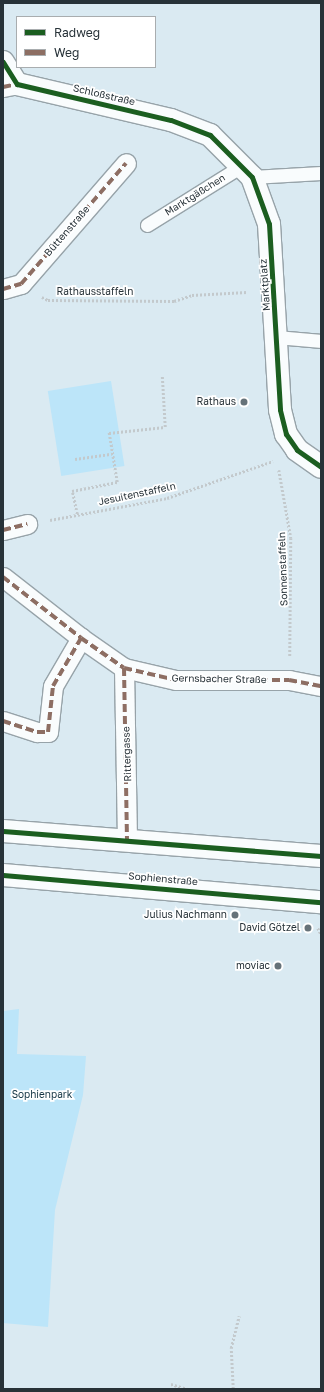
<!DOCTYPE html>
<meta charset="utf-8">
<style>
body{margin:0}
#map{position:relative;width:324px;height:1392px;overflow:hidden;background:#daeaf2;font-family:"Golos Text",sans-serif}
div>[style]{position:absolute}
.green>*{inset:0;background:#bce5f9;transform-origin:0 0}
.path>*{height:2.5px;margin-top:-1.25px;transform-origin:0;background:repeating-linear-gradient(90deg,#c3c9cc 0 2px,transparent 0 4px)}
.roads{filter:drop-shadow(1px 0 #97a3a9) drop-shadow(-1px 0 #97a3a9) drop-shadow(0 1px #97a3a9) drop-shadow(0 -1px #97a3a9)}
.service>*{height:13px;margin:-6.5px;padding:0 6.5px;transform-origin:6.5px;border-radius:6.5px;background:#f9fcfd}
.pedestrian>*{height:19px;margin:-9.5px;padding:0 9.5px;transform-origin:9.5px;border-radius:9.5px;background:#f9fcfd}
.minor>*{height:22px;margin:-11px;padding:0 11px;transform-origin:11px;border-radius:11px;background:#f9fcfd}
.quiet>*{height:4px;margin-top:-2px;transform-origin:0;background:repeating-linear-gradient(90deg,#8d6e63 0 8px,transparent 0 12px)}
.cycleway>*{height:5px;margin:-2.5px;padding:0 2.5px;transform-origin:2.5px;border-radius:2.5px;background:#1b5e20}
.dots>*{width:11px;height:11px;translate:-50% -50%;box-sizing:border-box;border:2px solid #fff;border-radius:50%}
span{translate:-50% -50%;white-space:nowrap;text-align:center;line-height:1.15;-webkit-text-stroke:3.5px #fff;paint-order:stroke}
.street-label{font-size:10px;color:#273238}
.poi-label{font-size:10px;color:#273238}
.right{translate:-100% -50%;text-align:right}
.park-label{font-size:10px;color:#163746}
.frame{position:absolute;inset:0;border:4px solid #273238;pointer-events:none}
.legend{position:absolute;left:16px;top:16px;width:140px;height:52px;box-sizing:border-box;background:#fff;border:1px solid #a9adaf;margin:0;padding:5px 7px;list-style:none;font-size:12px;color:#273238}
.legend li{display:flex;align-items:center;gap:8px;height:20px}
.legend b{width:20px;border:1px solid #a9adaf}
</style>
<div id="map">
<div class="green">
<div style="left:111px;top:381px;width:86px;height:64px;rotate:81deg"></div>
<div style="clip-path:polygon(19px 1009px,17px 1054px,86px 1056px,83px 1095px,55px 1210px,48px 1327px,3px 1323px,3px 1011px)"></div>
</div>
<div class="path">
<div style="left:42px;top:297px;width:7px;rotate:27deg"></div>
<div style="left:48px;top:300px;width:126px;rotate:0.5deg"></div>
<div style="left:174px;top:301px;width:19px;rotate:-18deg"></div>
<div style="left:192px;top:295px;width:55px;rotate:-3.1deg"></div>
<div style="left:75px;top:459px;width:37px;rotate:-8deg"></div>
<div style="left:279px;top:470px;width:69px;rotate:80deg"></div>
<div style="left:291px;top:538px;width:118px;rotate:90.5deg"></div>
<div style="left:77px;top:514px;width:24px;rotate:-102deg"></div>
<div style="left:72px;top:491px;width:46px;rotate:-11.3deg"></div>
<div style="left:117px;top:482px;width:50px;rotate:-99.3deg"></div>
<div style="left:109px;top:433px;width:56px;rotate:-6.1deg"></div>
<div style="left:165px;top:427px;width:52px;rotate:-93.3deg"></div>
<div style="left:50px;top:520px;width:119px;rotate:-10.6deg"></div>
<div style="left:167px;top:498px;width:112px;rotate:-19.2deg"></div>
<div style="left:318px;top:928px;width:7px;rotate:63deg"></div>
<div style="left:171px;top:1384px;width:17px;rotate:17deg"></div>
<div style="left:233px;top:1389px;width:41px;rotate:-92.8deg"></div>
<div style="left:231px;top:1348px;width:33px;rotate:-76deg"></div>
</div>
<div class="roads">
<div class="service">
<div style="left:252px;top:177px;width:69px;rotate:-3.3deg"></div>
<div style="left:147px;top:225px;width:113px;rotate:-32deg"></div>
<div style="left:277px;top:337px;width:44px;rotate:5.2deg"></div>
</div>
<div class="pedestrian">
<div style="left:3px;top:87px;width:14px;rotate:-12deg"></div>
<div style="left:3px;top:289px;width:19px;rotate:-16deg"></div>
<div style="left:21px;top:284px;width:160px;rotate:-49deg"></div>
<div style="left:3px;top:530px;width:25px;rotate:-14deg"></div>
<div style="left:3px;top:577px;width:99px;rotate:38deg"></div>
<div style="left:81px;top:638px;width:52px;rotate:34.9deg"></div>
<div style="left:124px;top:668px;width:53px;rotate:13deg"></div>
<div style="left:176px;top:680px;width:113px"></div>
<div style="left:289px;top:680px;width:33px;rotate:11deg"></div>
<div style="left:124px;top:668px;width:173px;rotate:89deg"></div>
<div style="left:3px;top:721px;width:36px;rotate:18deg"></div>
<div style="left:37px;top:732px;width:11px"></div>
<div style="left:48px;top:732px;width:46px;rotate:-83.8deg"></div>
<div style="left:53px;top:686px;width:56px;rotate:-59.7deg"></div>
</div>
<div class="minor">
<div style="left:3px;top:62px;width:26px;rotate:58deg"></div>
<div style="left:17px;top:84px;width:158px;rotate:13.2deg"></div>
<div style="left:171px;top:120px;width:42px;rotate:21deg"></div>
<div style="left:210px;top:135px;width:59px;rotate:45deg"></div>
<div style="left:252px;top:177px;width:50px;rotate:70.1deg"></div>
<div style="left:269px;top:224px;width:186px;rotate:86.6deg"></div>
<div style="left:280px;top:410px;width:25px;rotate:76deg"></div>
<div style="left:286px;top:434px;width:19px;rotate:55deg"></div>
<div style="left:297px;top:450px;width:29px;rotate:35deg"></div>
<div style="left:3px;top:831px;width:319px;rotate:4.5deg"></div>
<div style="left:3px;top:875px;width:319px;rotate:4.9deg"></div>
</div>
</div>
<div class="quiet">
<div style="left:3px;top:87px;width:14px;rotate:-12deg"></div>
<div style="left:3px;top:289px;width:19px;rotate:-16deg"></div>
<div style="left:21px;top:284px;width:160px;rotate:-49deg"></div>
<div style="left:3px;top:530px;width:25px;rotate:-14deg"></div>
<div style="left:3px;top:577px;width:99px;rotate:38deg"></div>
<div style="left:81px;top:638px;width:52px;rotate:34.9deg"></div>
<div style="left:124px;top:668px;width:53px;rotate:13deg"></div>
<div style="left:176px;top:680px;width:113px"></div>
<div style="left:289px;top:680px;width:33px;rotate:11deg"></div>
<div style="left:124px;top:668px;width:173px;rotate:89deg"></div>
<div style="left:3px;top:721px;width:36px;rotate:18deg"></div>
<div style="left:37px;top:732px;width:11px"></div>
<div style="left:48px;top:732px;width:46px;rotate:-83.8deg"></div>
<div style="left:53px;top:686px;width:56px;rotate:-59.7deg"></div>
</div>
<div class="cycleway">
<div style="left:3px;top:62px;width:26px;rotate:58deg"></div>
<div style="left:17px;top:84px;width:158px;rotate:13.2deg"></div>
<div style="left:171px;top:120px;width:42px;rotate:21deg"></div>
<div style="left:210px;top:135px;width:59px;rotate:45deg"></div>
<div style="left:252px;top:177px;width:50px;rotate:70.1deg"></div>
<div style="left:269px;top:224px;width:186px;rotate:86.6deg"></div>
<div style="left:280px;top:410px;width:25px;rotate:76deg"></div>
<div style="left:286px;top:434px;width:19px;rotate:55deg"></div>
<div style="left:297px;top:450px;width:29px;rotate:35deg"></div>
<div style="left:3px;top:831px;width:319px;rotate:4.5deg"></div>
<div style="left:3px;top:875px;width:319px;rotate:4.9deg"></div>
</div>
<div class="dots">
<div style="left:244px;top:402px;background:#667279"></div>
<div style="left:235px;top:915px;background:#667279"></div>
<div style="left:308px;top:928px;background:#667279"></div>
<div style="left:278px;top:966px;background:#667279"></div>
</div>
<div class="street-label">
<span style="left:104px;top:95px;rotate:13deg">Schloßstraße</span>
<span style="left:195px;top:195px;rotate:-32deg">Marktgäßchen</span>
<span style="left:67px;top:231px;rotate:-49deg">Büttenstraße</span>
<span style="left:265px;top:285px;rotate:-94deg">Marktplatz</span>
<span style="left:95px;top:292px">Rathausstaffeln</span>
<span style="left:137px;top:494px;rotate:-12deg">Jesuitenstaffeln</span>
<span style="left:283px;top:569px;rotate:-92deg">Sonnenstaffeln</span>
<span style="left:219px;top:679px;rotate:1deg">Gernsbacher Straße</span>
<span style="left:127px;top:754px;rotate:-92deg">Rittergasse</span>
<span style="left:163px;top:879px;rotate:5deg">Sophienstraße</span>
</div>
<div class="poi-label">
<span class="right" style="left:236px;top:402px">Rathaus</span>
<span class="right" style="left:227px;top:915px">Julius Nachmann</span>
<span class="right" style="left:300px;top:928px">David Götzel</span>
<span class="right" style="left:270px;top:966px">moviac</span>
</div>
<div class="park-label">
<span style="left:42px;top:1095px">Sophienpark</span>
</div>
<div class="frame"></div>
<ul class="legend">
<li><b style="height:5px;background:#1b5e20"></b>Radweg</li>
<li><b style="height:5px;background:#8d6e63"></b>Weg</li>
</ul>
</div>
